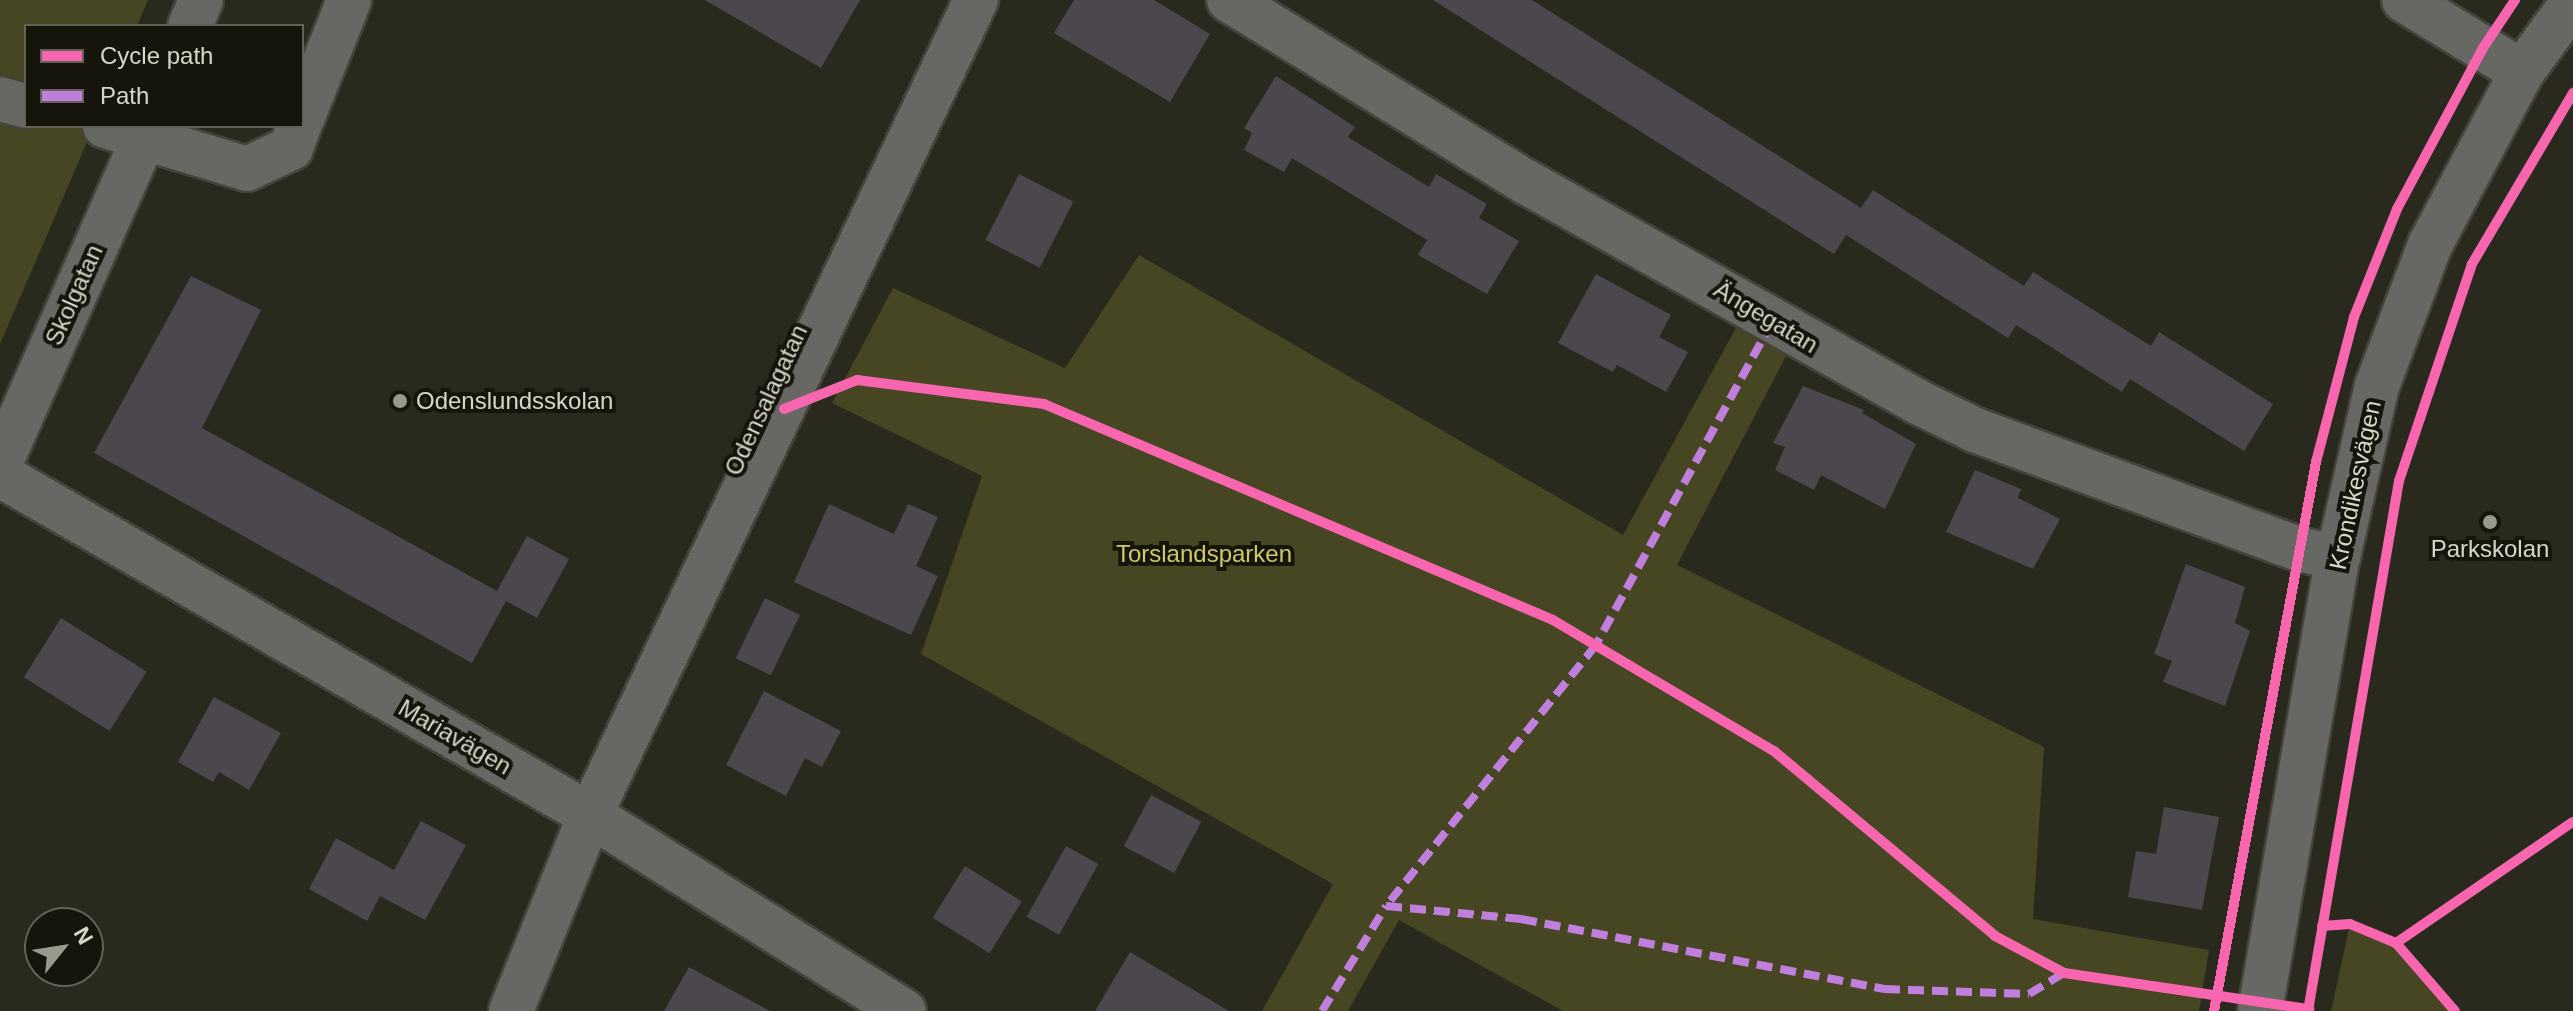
<!DOCTYPE html>
<meta charset="utf-8">
<style>
body{margin:0}
#map{position:relative;width:2573px;height:1011px;overflow:hidden;background:#29291e;font-family:Arial,sans-serif}
div>[style]{position:absolute}
.green>*{inset:0;background:#474623}
.building>*{inset:0;background:#4c474c;transform-origin:0 0}
.roads{filter:drop-shadow(2px 0 #44443a) drop-shadow(-2px 0 #44443a) drop-shadow(0 2px #44443a) drop-shadow(0 -2px #44443a)}
.minor>*{height:44px;margin:-22px;padding:0 22px;transform-origin:22px;border-radius:22px;background:#676763}
.quiet>*{height:8px;margin-top:-4px;transform-origin:0;background:repeating-linear-gradient(90deg,#c07fdc 0 16px,transparent 0 24px)}
.cycleway>*{height:10px;margin:-5px;padding:0 5px;transform-origin:5px;border-radius:5px;background:#f766af}
.dots>*{width:22px;height:22px;translate:-50% -50%;box-sizing:border-box;border:4px solid #15150c;border-radius:50%}
span{translate:-50% -50%;white-space:nowrap;text-align:center;line-height:1.15;-webkit-text-stroke:8px #15150c;paint-order:stroke}
.street-label{font-size:24px;color:#d6d6c9}
.poi-label{font-size:24px;color:#d6d6c9}
.left{translate:0 -50%;text-align:left}
.park-label{font-size:24px;color:#cfc96d}
.legend{position:absolute;left:24px;top:24px;width:280px;height:104px;box-sizing:border-box;background:#15150c;border:2px solid #626258;margin:0;padding:10px 14px;list-style:none;font-size:24px;color:#d6d6c9}
.legend li{display:flex;align-items:center;gap:16px;height:40px}
.legend b{width:40px;border:2px solid #626258}
.north{position:absolute;left:24px;top:907px;width:80px;height:80px;box-sizing:border-box;background:#15150c;border:2px solid #626258;border-radius:50%;rotate:60deg;font-size:22px;font-weight:700;line-height:32px;text-align:center;color:#d6d6c9}
.north::after{content:'';display:block;margin:auto;width:28px;height:36px;background:#99998d;clip-path:polygon(50% 0,100% 100%,50% 72%,0 100%)}
</style>
<div id="map">
<div class="green">
<div style="clip-path:polygon(0 0,148px 0,137px 26px,26px 26px,26px 126px,94px 126px,0 344px)"></div>
<div style="clip-path:polygon(1139px 255px,1623px 535px,1737px 326px,1787px 354px,1677px 565px,2044px 747px,2033px 919px,2209px 950px,2199px 1011px,1563px 1011px,1399px 920px,1348px 1011px,1262px 1011px,1333px 884px,921px 654px,982px 476px,832px 403px,893px 288px,1065px 368px)"></div>
<div style="clip-path:polygon(2350px 924px,2396px 943px,2455px 1011px,2331px 1011px)"></div>
</div>
<div class="building">
<div style="clip-path:polygon(705px 0,860px 0,821px 68px)"></div>
<div style="clip-path:polygon(1074px 0,1154px 0,1210px 34px,1170px 102px,1054px 33px)"></div>
<div style="clip-path:polygon(1433px 0,1532px 0,1861px 208px,1873px 190px,2024px 286px,2033px 272px,2151px 346px,2159px 332px,2273px 404px,2244px 451px,2130px 379px,2122px 392px,2016px 325px,2008px 338px,1846px 235px,1834px 254px)"></div>
<div style="clip-path:polygon(1276px 76px,1355px 127px,1348px 137px,1429px 187px,1436px 174px,1487px 204px,1479px 218px,1519px 241px,1487px 294px,1418px 255px,1427px 240px,1292px 158px,1284px 172px,1244px 150px,1252px 133px,1244px 128px)"></div>
<div style="left:1019px;top:174px;width:61px;height:74px;rotate:27deg"></div>
<div style="clip-path:polygon(1596px 274px,1671px 315px,1659px 337px,1688px 352px,1666px 392px,1617px 365px,1613px 372px,1558px 343px)"></div>
<div style="clip-path:polygon(191px 276px,261px 310px,202px 428px,497px 591px,527px 536px,569px 559px,537px 618px,506px 601px,472px 663px,94px 453px)"></div>
<div style="clip-path:polygon(1803px 386px,1864px 410px,1862px 413px,1916px 444px,1885px 509px,1821px 475px,1814px 490px,1775px 470px,1785px 447px,1773px 443px)"></div>
<div style="clip-path:polygon(1975px 470px,2021px 489px,2018px 498px,2060px 519px,2033px 569px,1946px 532px)"></div>
<div style="clip-path:polygon(829px 504px,894px 534px,908px 504px,938px 517px,916px 566px,938px 576px,911px 635px,794px 582px)"></div>
<div style="clip-path:polygon(2186px 564px,2245px 587px,2235px 623px,2250px 631px,2225px 706px,2163px 682px,2172px 661px,2154px 654px)"></div>
<div style="left:765px;top:598px;width:39px;height:67px;rotate:26deg"></div>
<div style="left:61px;top:618px;width:101px;height:70px;rotate:32deg"></div>
<div style="clip-path:polygon(764px 691px,841px 731px,822px 767px,805px 758px,786px 796px,726px 765px)"></div>
<div style="clip-path:polygon(214px 697px,281px 733px,249px 790px,219px 772px,213px 782px,178px 762px)"></div>
<div style="left:1151px;top:795px;width:57px;height:58px;rotate:28deg"></div>
<div style="clip-path:polygon(2164px 807px,2219px 817px,2202px 910px,2128px 897px,2136px 851px,2156px 854px)"></div>
<div style="clip-path:polygon(421px 821px,466px 845px,425px 920px,380px 896px,367px 921px,309px 889px,336px 838px,394px 870px)"></div>
<div style="left:1066px;top:846px;width:37px;height:81px;rotate:29deg"></div>
<div style="left:965px;top:866px;width:67px;height:61px;rotate:32deg"></div>
<div style="clip-path:polygon(1130px 952px,1229px 1011px,1095px 1011px)"></div>
<div style="clip-path:polygon(689px 967px,770px 1011px,664px 1011px)"></div>
</div>
<div class="roads">
<div class="minor">
<div style="left:1229px;top:0;width:351px;rotate:31.5deg"></div>
<div style="left:1528px;top:183px;width:447px;rotate:29.3deg"></div>
<div style="left:1918px;top:402px;width:64px;rotate:26.2deg"></div>
<div style="left:1975px;top:430px;width:348px;rotate:20.2deg"></div>
<div style="left:2302px;top:550px;width:37px;rotate:11deg"></div>
<div style="left:2404px;top:0;width:138px;rotate:31.4deg"></div>
<div style="left:190px;top:26px;width:28px;rotate:-67deg"></div>
<div style="left:0;top:99px;width:27px;rotate:15deg"></div>
<div style="left:302px;top:119px;width:128px;rotate:-68.4deg"></div>
<div style="left:105px;top:126px;width:148px;rotate:16.8deg"></div>
<div style="left:247px;top:169px;width:49px;rotate:-25.5deg"></div>
<div style="left:291px;top:148px;width:23px;rotate:-70deg"></div>
<div style="left:0;top:464px;width:369px;rotate:-66.2deg"></div>
<div style="left:0;top:475px;width:681px;rotate:29.95deg"></div>
<div style="left:590px;top:815px;width:370px;rotate:32deg"></div>
<div style="left:511px;top:1011px;width:211px;rotate:-68deg"></div>
<div style="left:590px;top:815px;width:902px;rotate:-64.66deg"></div>
<div style="left:2260px;top:1011px;width:461px;rotate:-80.3deg"></div>
<div style="left:2338px;top:557px;width:175px;rotate:-77.2deg"></div>
<div style="left:2377px;top:386px;width:151px;rotate:-69.4deg"></div>
<div style="left:2430px;top:245px;width:196px;rotate:-62deg"></div>
<div style="left:2522px;top:72px;width:87px;rotate:-53.9deg"></div>
</div>
</div>
<div class="quiet">
<div style="left:1772px;top:322px;width:368px;rotate:118.6deg"></div>
<div style="left:1596px;top:645px;width:335px;rotate:128.8deg"></div>
<div style="left:1386px;top:906px;width:136px;rotate:5.5deg"></div>
<div style="left:1521px;top:919px;width:370px;rotate:10.9deg"></div>
<div style="left:1884px;top:989px;width:145px;rotate:2deg"></div>
<div style="left:2029px;top:994px;width:41px;rotate:-31deg"></div>
<div style="left:1322px;top:1011px;width:123px;rotate:-58.6deg"></div>
</div>
<div class="cycleway">
<div style="left:784px;top:409px;width:79px;rotate:-21.7deg"></div>
<div style="left:857px;top:380px;width:189px;rotate:7.3deg"></div>
<div style="left:1044px;top:404px;width:553px;rotate:22.99deg"></div>
<div style="left:1553px;top:620px;width:257px;rotate:30.7deg"></div>
<div style="left:1774px;top:751px;width:288px;rotate:39.9deg"></div>
<div style="left:1995px;top:936px;width:78px;rotate:28.2deg"></div>
<div style="left:2064px;top:973px;width:248px;rotate:8.4deg"></div>
<div style="left:2322px;top:926px;width:28px;rotate:-4deg"></div>
<div style="left:2350px;top:924px;width:50px;rotate:22.4deg"></div>
<div style="left:2396px;top:943px;width:90px;rotate:49.1deg"></div>
<div style="left:2396px;top:943px;width:214px;rotate:-34.4deg"></div>
<div style="left:2214px;top:1011px;width:558px;rotate:-79.47deg"></div>
<div style="left:2316px;top:462px;width:150px;rotate:-75.3deg"></div>
<div style="left:2354px;top:317px;width:116px;rotate:-68.3deg"></div>
<div style="left:2397px;top:209px;width:183px;rotate:-61.9deg"></div>
<div style="left:2483px;top:48px;width:58px;rotate:-56.3deg"></div>
<div style="left:2308px;top:1011px;width:538px;rotate:-80.26deg"></div>
<div style="left:2399px;top:481px;width:229px;rotate:-71.4deg"></div>
<div style="left:2472px;top:264px;width:199px;rotate:-59.4deg"></div>
</div>
<div class="dots">
<div style="left:400px;top:401px;background:#99998d"></div>
<div style="left:2490px;top:522px;background:#99998d"></div>
</div>
<div class="street-label">
<span style="left:74px;top:295px;rotate:-66deg">Skolgatan</span>
<span style="left:1766px;top:317px;rotate:31deg">Ängegatan</span>
<span style="left:766px;top:400px;rotate:-65deg">Odensalagatan</span>
<span style="left:2355px;top:485px;rotate:-78deg">Krondikesvägen</span>
<span style="left:455px;top:737px;rotate:30deg">Mariavägen</span>
</div>
<div class="poi-label">
<span class="left" style="left:416px;top:401px">Odenslundsskolan</span>
<span style="left:2490px;top:549px">Parkskolan</span>
</div>
<div class="park-label">
<span style="left:1204px;top:554px">Torslandsparken</span>
</div>
<ul class="legend">
<li><b style="height:10px;background:#f766af"></b>Cycle path</li>
<li><b style="height:10px;background:#c07fdc"></b>Path</li>
</ul>
<div class="north">N</div>
</div>
